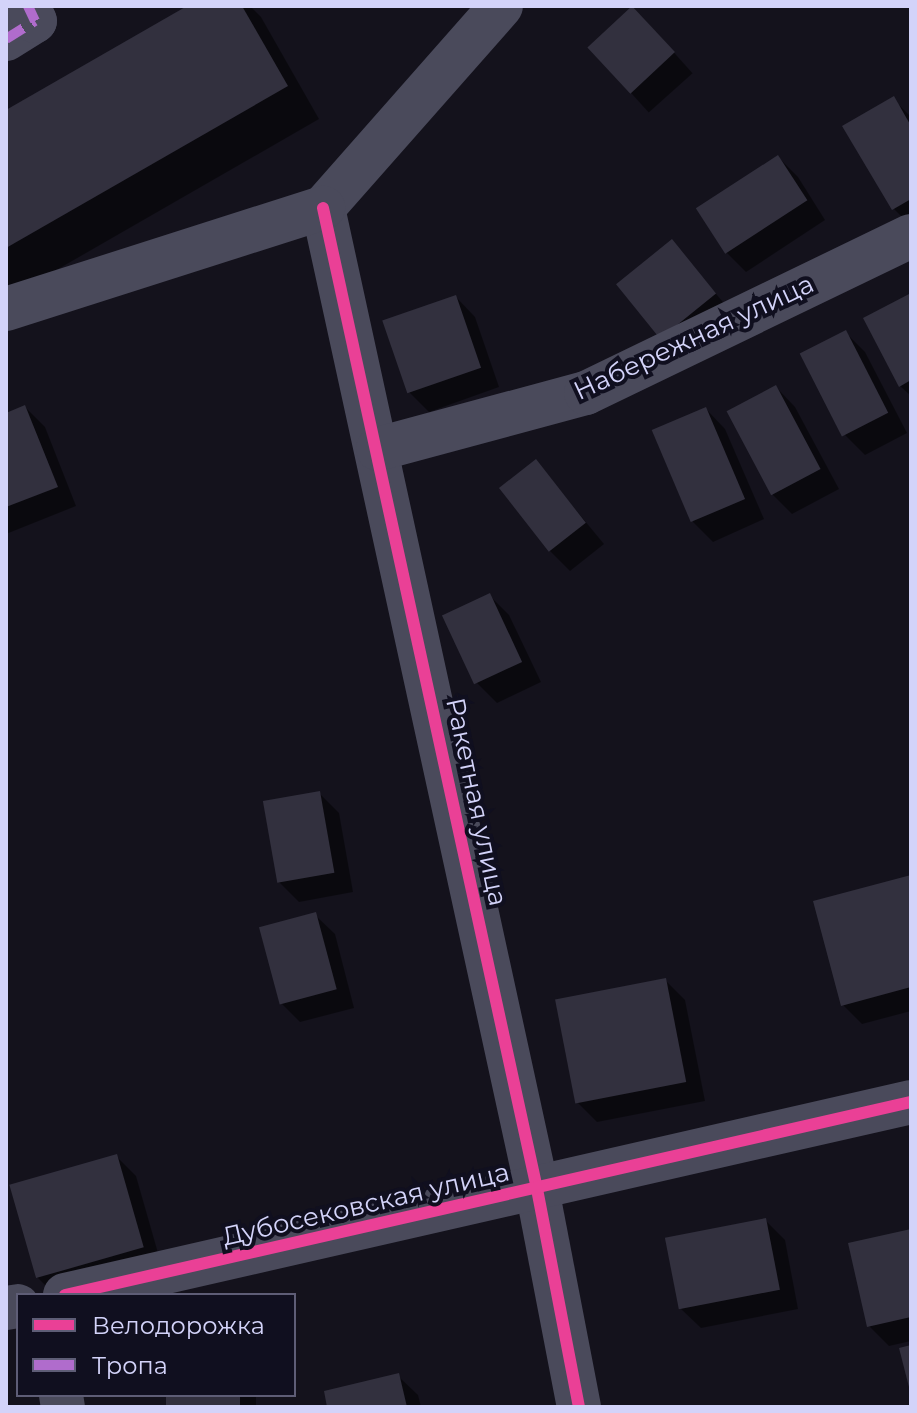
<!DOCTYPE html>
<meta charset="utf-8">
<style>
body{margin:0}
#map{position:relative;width:917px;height:1413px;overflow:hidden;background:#14121c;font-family:Montserrat,sans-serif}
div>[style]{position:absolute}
.shadow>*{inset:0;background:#0007;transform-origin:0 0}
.building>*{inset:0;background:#32303e;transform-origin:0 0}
.street>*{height:44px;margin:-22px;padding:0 22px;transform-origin:22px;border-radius:22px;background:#4a4a5b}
.quiet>*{height:10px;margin-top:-5px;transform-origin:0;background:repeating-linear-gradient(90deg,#b06ccc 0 20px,transparent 0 30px)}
.cycleway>*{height:12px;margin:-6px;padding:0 6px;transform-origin:6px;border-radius:6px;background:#ea4096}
span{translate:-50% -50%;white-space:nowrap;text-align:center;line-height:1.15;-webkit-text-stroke:8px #100f1f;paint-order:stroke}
.street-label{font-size:26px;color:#d3d3f9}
.frame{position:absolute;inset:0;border:8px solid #d3d3f9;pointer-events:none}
.legend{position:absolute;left:16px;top:1293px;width:280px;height:104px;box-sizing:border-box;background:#100f1f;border:2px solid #5e5d76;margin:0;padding:10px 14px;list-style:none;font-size:24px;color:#d3d3f9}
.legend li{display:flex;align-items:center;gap:16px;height:40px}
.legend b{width:40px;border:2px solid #5e5d76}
</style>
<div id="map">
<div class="shadow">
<div style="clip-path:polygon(191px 6px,250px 6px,261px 17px,319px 119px,6px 299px,6px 112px)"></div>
<div style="left:633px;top:7px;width:89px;height:59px;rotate:48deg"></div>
<div style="clip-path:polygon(893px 99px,911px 117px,911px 226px,894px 209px)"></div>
<div style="clip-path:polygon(778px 157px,798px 177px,825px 220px,746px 272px,726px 252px)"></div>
<div style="clip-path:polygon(672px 242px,734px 315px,662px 338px)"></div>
<div style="clip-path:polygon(911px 296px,911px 396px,900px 386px)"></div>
<div style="clip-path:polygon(456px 297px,475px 317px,499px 387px,429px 412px,409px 392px)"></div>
<div style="clip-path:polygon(845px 332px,865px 352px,907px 433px,865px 455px,845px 435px)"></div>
<div style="clip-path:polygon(776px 387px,795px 407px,839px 489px,792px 514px,773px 495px)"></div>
<div style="clip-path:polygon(25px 407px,45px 427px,76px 506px,6px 534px,6px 415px)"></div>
<div style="clip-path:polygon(706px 409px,725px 429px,764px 519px,713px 542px,693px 522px)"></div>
<div style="clip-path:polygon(536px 462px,604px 544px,570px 571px,550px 551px)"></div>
<div style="clip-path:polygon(489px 595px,509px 615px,541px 682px,497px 703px,477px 683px)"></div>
<div style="clip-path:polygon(319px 793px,339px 813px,353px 892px,299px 902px,279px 882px)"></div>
<div style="clip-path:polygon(911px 877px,911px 1011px,862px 1024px,843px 1005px)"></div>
<div style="clip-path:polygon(315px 915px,335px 934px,354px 1008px,300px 1022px,280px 1002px)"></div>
<div style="clip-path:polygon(665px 980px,685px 1000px,705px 1101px,597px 1122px,577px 1102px)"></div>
<div style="clip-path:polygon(117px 1157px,136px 1176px,162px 1267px,55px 1295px,37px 1277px)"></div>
<div style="clip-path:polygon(765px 1220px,785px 1240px,798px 1309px,701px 1328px,681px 1309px)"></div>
<div style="clip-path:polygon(911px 1231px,911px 1341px,889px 1346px,869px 1326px)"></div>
<div style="clip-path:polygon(398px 1376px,418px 1395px,421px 1407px,330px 1407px)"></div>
<div style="left:168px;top:1395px;width:88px;height:12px"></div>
</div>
<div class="building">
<div style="clip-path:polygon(187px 6px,242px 6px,288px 86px,6px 248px,6px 110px)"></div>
<div style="left:632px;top:6px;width:63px;height:61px;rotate:47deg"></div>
<div style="clip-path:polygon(894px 96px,911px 126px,911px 199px,892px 210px,842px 126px)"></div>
<div style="left:778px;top:155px;width:54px;height:98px;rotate:57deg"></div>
<div style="left:672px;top:239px;width:70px;height:72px;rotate:51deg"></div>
<div style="clip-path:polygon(911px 293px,911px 380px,899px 387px,863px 318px)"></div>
<div style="left:456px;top:295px;width:77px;height:78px;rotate:71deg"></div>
<div style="left:846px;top:330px;width:93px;height:52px;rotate:63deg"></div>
<div style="left:776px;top:385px;width:95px;height:56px;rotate:62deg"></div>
<div style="clip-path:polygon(25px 405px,58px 487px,6px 507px,6px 413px)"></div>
<div style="left:706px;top:407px;width:100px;height:59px;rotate:67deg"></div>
<div style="left:536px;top:459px;width:81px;height:47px;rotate:52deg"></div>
<div style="left:490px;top:593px;width:76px;height:53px;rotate:65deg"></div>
<div style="left:320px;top:791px;width:83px;height:58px;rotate:80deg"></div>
<div style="clip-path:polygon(911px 875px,911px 987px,841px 1006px,813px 901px)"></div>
<div style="left:316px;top:912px;width:80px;height:59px;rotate:75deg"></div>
<div style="left:666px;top:978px;width:106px;height:113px;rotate:79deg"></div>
<div style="left:117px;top:1154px;width:97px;height:112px;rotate:74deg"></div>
<div style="left:766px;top:1218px;width:73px;height:103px;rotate:79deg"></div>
<div style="clip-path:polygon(911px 1229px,911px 1317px,867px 1327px,848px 1243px)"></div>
<div style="clip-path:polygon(911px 1345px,911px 1391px,910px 1391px,899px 1348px)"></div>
<div style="clip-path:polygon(399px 1373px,407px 1407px,327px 1407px,324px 1391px)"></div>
<div style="left:166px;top:1395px;width:74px;height:12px"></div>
</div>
<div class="street">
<div style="left:6px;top:39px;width:34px;rotate:-32deg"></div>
<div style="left:35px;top:21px;width:17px;rotate:-115deg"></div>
<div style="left:323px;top:208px;width:1004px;rotate:77.69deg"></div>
<div style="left:537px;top:1189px;width:222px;rotate:79.1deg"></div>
<div style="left:323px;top:208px;width:269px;rotate:-48.6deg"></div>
<div style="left:6px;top:309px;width:333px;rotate:-17.7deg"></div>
<div style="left:378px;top:449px;width:215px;rotate:-15.1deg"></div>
<div style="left:586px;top:393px;width:361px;rotate:-25.8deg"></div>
<div style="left:65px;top:1295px;width:868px;rotate:-12.85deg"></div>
<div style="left:6px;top:1308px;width:12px;rotate:-9deg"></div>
<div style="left:61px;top:1395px;width:12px;rotate:81deg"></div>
</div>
<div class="quiet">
<div style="left:6px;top:39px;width:34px;rotate:-32deg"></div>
<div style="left:35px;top:21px;width:17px;rotate:-115deg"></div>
</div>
<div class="cycleway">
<div style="left:323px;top:208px;width:1004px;rotate:77.69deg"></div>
<div style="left:537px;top:1189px;width:222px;rotate:79.1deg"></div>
<div style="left:65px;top:1295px;width:868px;rotate:-12.85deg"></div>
</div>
<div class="street-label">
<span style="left:694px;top:338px;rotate:-25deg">Набережная улица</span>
<span style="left:476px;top:802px;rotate:78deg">Ракетная улица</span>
<span style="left:366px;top:1205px;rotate:-13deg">Дубосековская улица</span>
</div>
<div class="frame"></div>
<ul class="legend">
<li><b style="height:10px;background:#ea4096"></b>Велодорожка</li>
<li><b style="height:10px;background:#b06ccc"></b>Тропа</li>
</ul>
</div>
